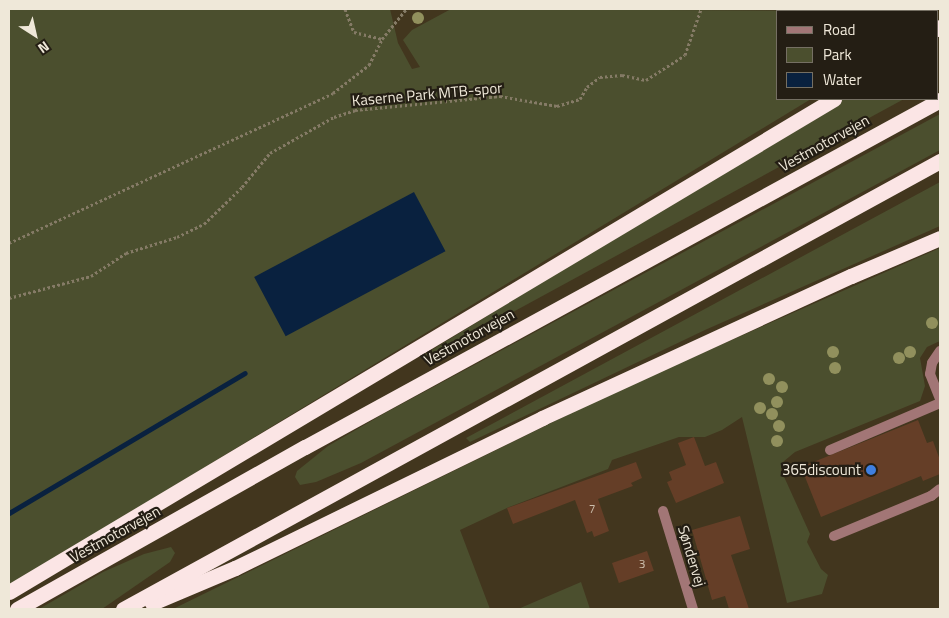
<!DOCTYPE html>
<meta charset="utf-8">
<style>
body{margin:0}
#map{position:relative;width:949px;height:618px;overflow:hidden;background:#42361e;font-family:"Titillium Web",sans-serif}
div>[style]{position:absolute}
.green>*{inset:0;background:#4b4f2e}
.water>*{inset:0;background:#09213f;transform-origin:0 0}
.stream>*{height:5px;margin:-2.5px;padding:0 2.5px;transform-origin:2.5px;border-radius:2.5px;background:#09213f}
.building>*{inset:0;background:#653e27;transform-origin:0 0}
.path>*{height:3px;margin-top:-1.5px;transform-origin:0;background:repeating-linear-gradient(90deg,#857b66 0 2.5px,transparent 0 5px)}
.service>*{height:10px;margin:-5px;padding:0 5px;transform-origin:5px;border-radius:5px;background:#a27676}
.minor>*{height:10px;margin:-5px;padding:0 5px;transform-origin:5px;border-radius:5px;background:#a27676}
.motorway>*{height:15px;margin:-7.5px;padding:0 7.5px;transform-origin:7.5px;border-radius:7.5px;background:#fbe5e5}
.trees>*{width:12px;height:12px;margin:-6px;border-radius:50%;background:#91905d}
.dots>*{width:14px;height:14px;translate:-50% -50%;box-sizing:border-box;border:2px solid #241e14;border-radius:50%}
span{translate:-50% -50%;white-space:nowrap;text-align:center;line-height:1.15;-webkit-text-stroke:4.5px #241e14;paint-order:stroke}
.number-label{font-size:12px;color:#ccbeac}
.number-label span{-webkit-text-stroke-width:0}
.street-label{font-size:15px;color:#efe8d9}
.poi-label{font-size:15px;color:#efe8d9}
.right{translate:-100% -50%;text-align:right}
.frame{position:absolute;inset:0;border:10px solid #efe8d9;pointer-events:none}
.legend{position:absolute;left:776px;top:10px;width:162px;height:90px;box-sizing:border-box;background:#241e14;border:1px solid #756f63;margin:0;padding:6px 9px;list-style:none;font-size:15px;color:#efe8d9}
.legend li{display:flex;align-items:center;gap:10px;height:25px}
.legend b{width:25px;border:1px solid #756f63}
.north{position:absolute;left:10px;top:10px;width:50px;height:50px;-webkit-text-stroke:4px #241e14;paint-order:stroke;rotate:145deg;font-size:14px;font-weight:700;line-height:20px;text-align:center;color:#efe8d9}
.north::after{content:'';display:block;margin:auto;width:18px;height:22px;background:#efe8d9;clip-path:polygon(50% 0,100% 100%,50% 72%,0 100%)}
</style>
<div id="map">
<div class="green">
<div style="clip-path:polygon(9px 9px,390px 9px,398px 43px,412px 69px,420px 67px,403px 40px,412px 30px,451px 9px,837px 11px,778px 11px,778px 99px,811px 99px,9px 586px)"></div>
<div style="clip-path:polygon(840px 99px,904px 99px,425px 360px,422px 356px)"></div>
<div style="clip-path:polygon(940px 114px,940px 150px,361px 463px,316px 482px,300px 485px,295px 477px,297px 471px,328px 446px,385px 413px)"></div>
<div style="clip-path:polygon(940px 182px,940px 226px,705px 330px,470px 442px,466px 438px)"></div>
<div style="clip-path:polygon(940px 248px,940px 341px,927px 347px,920px 358px,925px 386px,920px 401px,795px 452px,783px 462px,781px 470px,810px 534px,807px 542px,821px 569px,828px 575px,822px 594px,787px 603px,742px 417px,722px 430px,705px 437px,679px 437px,612px 460px,608px 469px,507px 508px,460px 530px,490px 609px,173px 609px,616px 391px)"></div>
<div style="clip-path:polygon(171px 547px,175px 553px,170px 562px,102px 609px,39px 609px,103px 572px,144px 554px)"></div>
<div style="clip-path:polygon(581px 582px,590px 609px,518px 609px)"></div>
</div>
<div class="water">
<div style="left:414px;top:192px;width:67px;height:181px;rotate:62deg"></div>
</div>
<div class="stream">
<div style="left:9px;top:513px;width:274px;rotate:-30.7deg"></div>
</div>
<div class="building">
<div style="clip-path:polygon(918px 420px,927px 443px,933px 441px,940px 460px,940px 474px,923px 481px,921px 476px,821px 517px,801px 467px)"></div>
<div style="clip-path:polygon(694px 437px,705px 466px,716px 462px,724px 483px,676px 503px,667px 482px,672px 480px,669px 472px,686px 465px,678px 443px)"></div>
<div style="clip-path:polygon(636px 462px,642px 478px,631px 483px,633px 486px,598px 499px,609px 531px,594px 537px,592px 531px,587px 533px,575px 500px,513px 524px,507px 508px)"></div>
<div style="clip-path:polygon(740px 516px,750px 549px,731px 555px,749px 609px,729px 609px,725px 596px,712px 600px,692px 530px)"></div>
<div style="left:647px;top:551px;width:21px;height:37px;rotate:71deg"></div>
</div>
<div class="path">
<div style="left:345px;top:9px;width:25px;rotate:69deg"></div>
<div style="left:354px;top:32px;width:29px;rotate:14deg"></div>
<div style="left:9px;top:243px;width:357px;rotate:-24.8deg"></div>
<div style="left:333px;top:93px;width:46px;rotate:-37.9deg"></div>
<div style="left:369px;top:65px;width:29px;rotate:-63deg"></div>
<div style="left:382px;top:39px;width:38px;rotate:-51deg"></div>
<div style="left:9px;top:298px;width:85px;rotate:-15deg"></div>
<div style="left:91px;top:276px;width:42px;rotate:-33.3deg"></div>
<div style="left:126px;top:253px;width:53px;rotate:-17.4deg"></div>
<div style="left:177px;top:237px;width:30px;rotate:-26deg"></div>
<div style="left:204px;top:224px;width:53px;rotate:-44.2deg"></div>
<div style="left:242px;top:187px;width:44px;rotate:-50.5deg"></div>
<div style="left:270px;top:153px;width:73px;rotate:-29.4deg"></div>
<div style="left:334px;top:117px;width:22px;rotate:-18deg"></div>
<div style="left:355px;top:110px;width:146px;rotate:-5.5deg"></div>
<div style="left:500px;top:96px;width:58px;rotate:10deg"></div>
<div style="left:557px;top:106px;width:24px;rotate:-17deg"></div>
<div style="left:580px;top:99px;width:14px;rotate:-60deg"></div>
<div style="left:587px;top:87px;width:16px;rotate:-38deg"></div>
<div style="left:600px;top:77px;width:22px;rotate:-5deg"></div>
<div style="left:622px;top:75px;width:25px;rotate:12deg"></div>
<div style="left:646px;top:80px;width:46px;rotate:-32.7deg"></div>
<div style="left:685px;top:55px;width:49px;rotate:-70.8deg"></div>
</div>
<div class="service">
<div style="left:830px;top:450px;width:120px;rotate:-23.1deg"></div>
<div style="left:834px;top:536px;width:105px;rotate:-22.4deg"></div>
<div style="left:931px;top:496px;width:11px;rotate:-38deg"></div>
</div>
<div class="minor">
<div style="left:940px;top:351px;width:14px;rotate:124deg"></div>
<div style="left:932px;top:363px;width:11px;rotate:100deg"></div>
<div style="left:930px;top:374px;width:27px;rotate:68deg"></div>
<div style="left:663px;top:511px;width:102px;rotate:73deg"></div>
</div>
<div class="motorway">
<div style="left:938px;top:29px;width:3px;rotate:-45deg"></div>
<div style="left:9px;top:592px;width:961px;rotate:-30.86deg"></div>
<div style="left:152px;top:603px;width:90px;rotate:-22.9deg"></div>
<div style="left:235px;top:568px;width:342px;rotate:-26deg"></div>
<div style="left:542px;top:418px;width:340px;rotate:-24.7deg"></div>
<div style="left:851px;top:276px;width:97px;rotate:-23.1deg"></div>
<div style="left:17px;top:609px;width:330px;rotate:-29.4deg"></div>
<div style="left:305px;top:447px;width:724px;rotate:-28.65deg"></div>
<div style="left:123px;top:609px;width:932px;rotate:-28.74deg"></div>
</div>
<div class="trees">
<div style="left:418px;top:18px"></div>
<div style="left:932px;top:323px"></div>
<div style="left:833px;top:352px"></div>
<div style="left:910px;top:352px"></div>
<div style="left:899px;top:358px"></div>
<div style="left:835px;top:368px"></div>
<div style="left:769px;top:379px"></div>
<div style="left:782px;top:387px"></div>
<div style="left:777px;top:402px"></div>
<div style="left:760px;top:408px"></div>
<div style="left:772px;top:414px"></div>
<div style="left:779px;top:426px"></div>
<div style="left:777px;top:441px"></div>
</div>
<div class="dots">
<div style="left:871px;top:470px;background:#3f7fe0"></div>
</div>
<div class="number-label">
<span style="left:592px;top:509px">7</span>
<span style="left:642px;top:564px">3</span>
</div>
<div class="street-label">
<span style="left:427px;top:94px;rotate:-5deg">Kaserne Park MTB-spor</span>
<span style="left:824px;top:143px;rotate:-29deg">Vestmotorvejen</span>
<span style="left:469px;top:337px;rotate:-29deg">Vestmotorvejen</span>
<span style="left:115px;top:534px;rotate:-29deg">Vestmotorvejen</span>
<span style="left:692px;top:556px;rotate:73deg">Søndervej</span>
</div>
<div class="poi-label">
<span class="right" style="left:861px;top:470px">365discount</span>
</div>
<div class="frame"></div>
<ul class="legend">
<li><b style="height:6px;background:#a27676"></b>Road</li>
<li><b style="height:14px;background:#4b4f2e"></b>Park</li>
<li><b style="height:14px;background:#09213f"></b>Water</li>
</ul>
<div class="north">N</div>
</div>
